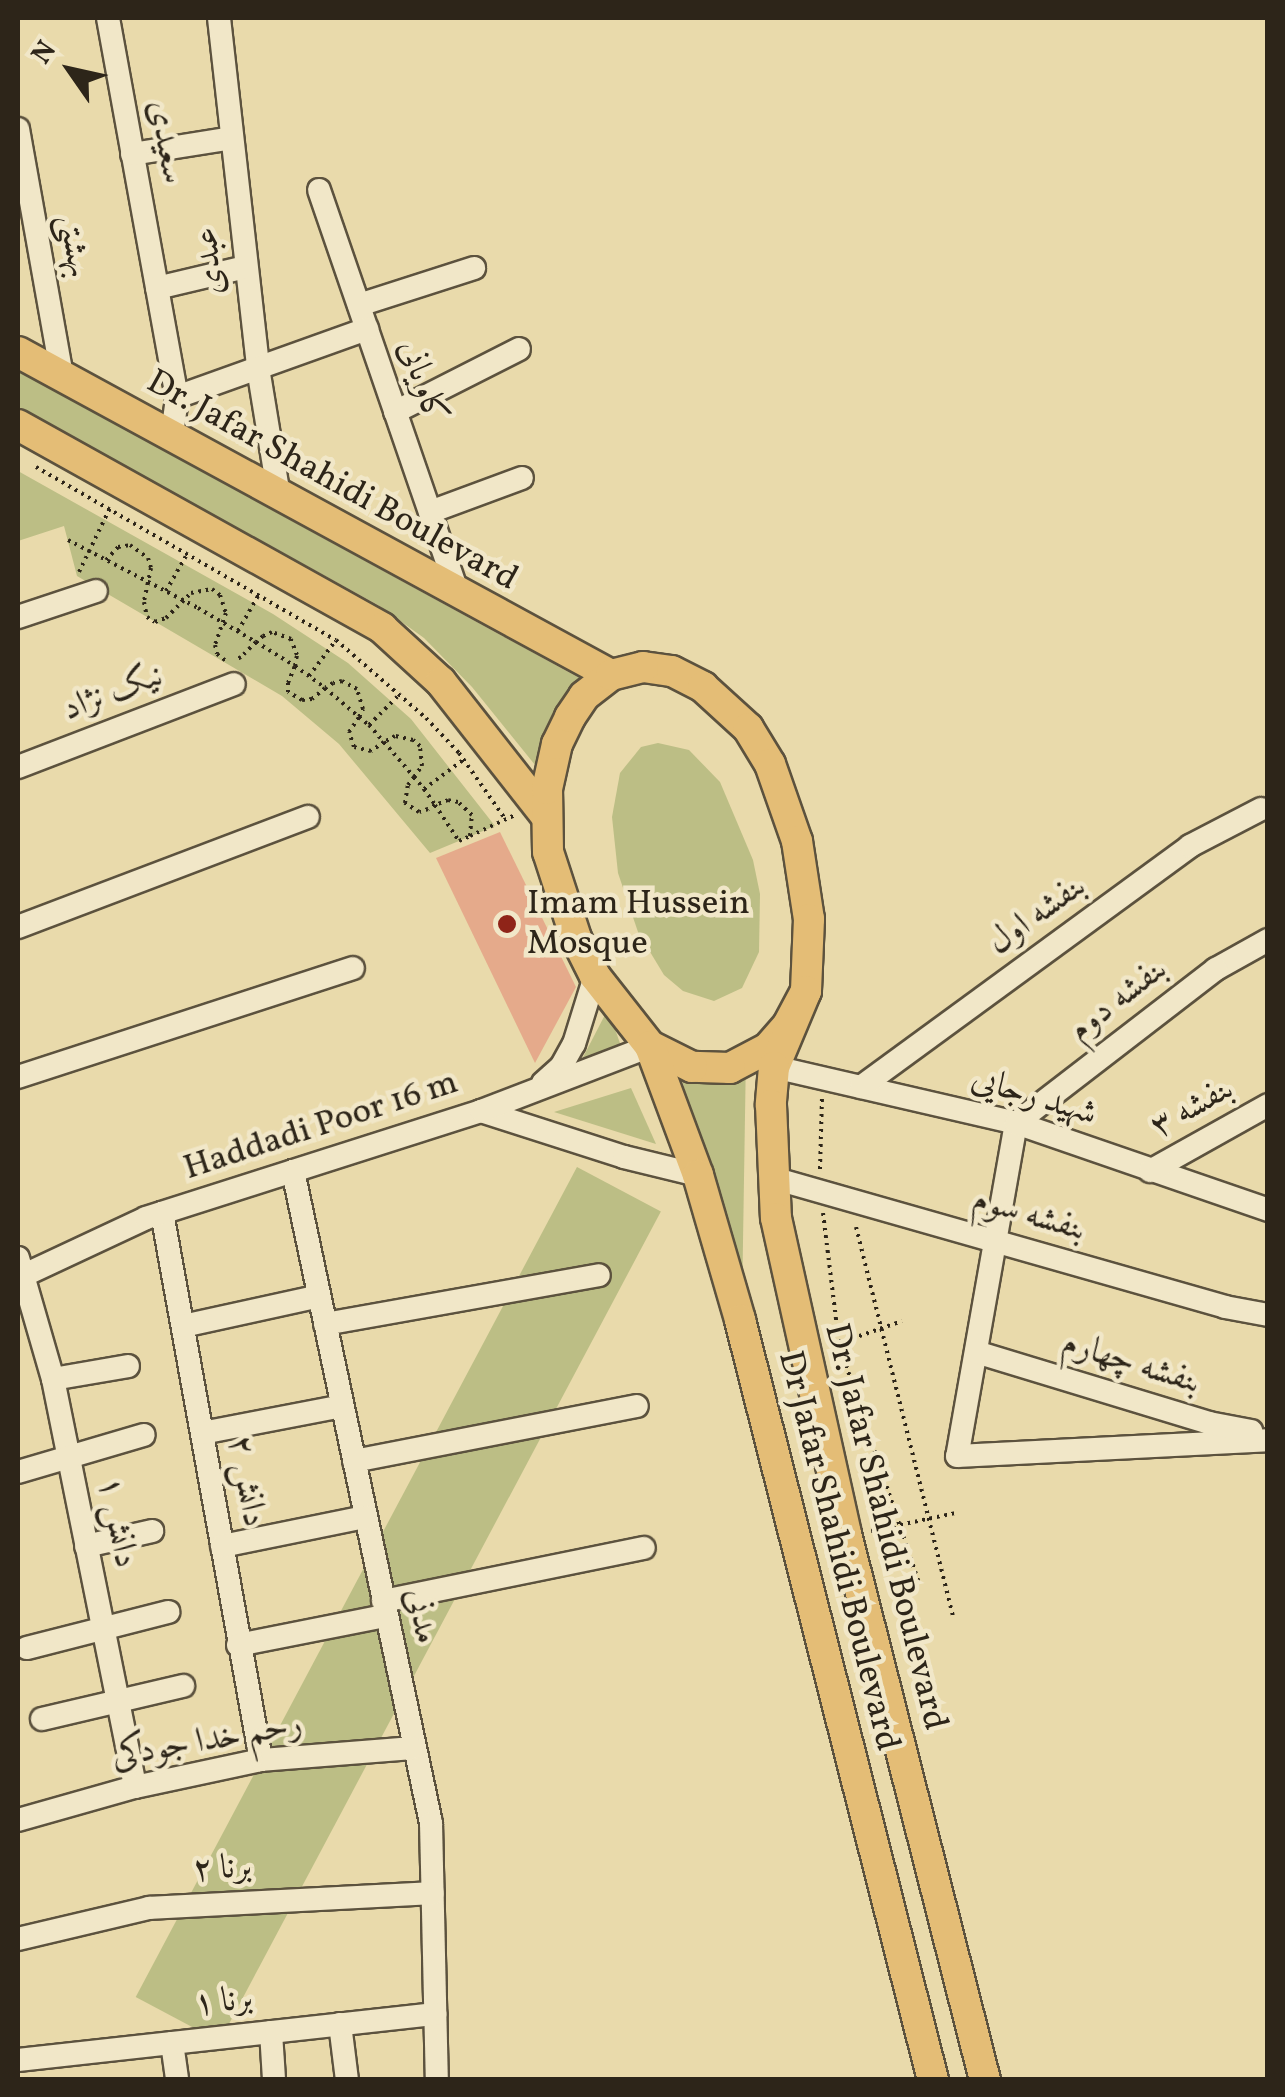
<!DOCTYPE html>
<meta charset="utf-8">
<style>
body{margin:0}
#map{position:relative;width:1285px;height:2097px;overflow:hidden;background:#e9daab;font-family:Vollkorn,Amiri,serif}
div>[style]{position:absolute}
.green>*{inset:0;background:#bcbe85;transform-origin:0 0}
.building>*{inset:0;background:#e5aa8b}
.path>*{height:4px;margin-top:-2px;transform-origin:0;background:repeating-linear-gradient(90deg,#2d2519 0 2.5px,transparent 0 7.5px)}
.roads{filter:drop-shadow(2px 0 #5c523e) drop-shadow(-2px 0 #5c523e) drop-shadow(0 2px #5c523e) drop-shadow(0 -2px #5c523e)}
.minor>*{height:22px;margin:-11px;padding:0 11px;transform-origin:11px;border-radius:11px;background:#f1e7c8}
.major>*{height:30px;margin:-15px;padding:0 15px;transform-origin:15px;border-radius:15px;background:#e4bd76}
.dots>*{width:28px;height:28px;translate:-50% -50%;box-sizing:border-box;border:5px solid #f1e7c8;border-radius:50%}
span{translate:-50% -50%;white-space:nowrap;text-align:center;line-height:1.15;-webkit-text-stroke:9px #f1e7c8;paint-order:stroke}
.street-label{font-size:35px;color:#2d2519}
.poi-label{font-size:35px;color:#2d2519}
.left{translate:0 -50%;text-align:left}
.frame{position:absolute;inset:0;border:20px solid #2d2519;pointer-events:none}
.north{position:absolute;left:20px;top:20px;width:100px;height:100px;-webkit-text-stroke:8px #f1e7c8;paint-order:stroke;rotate:304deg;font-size:28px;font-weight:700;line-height:40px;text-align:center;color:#2d2519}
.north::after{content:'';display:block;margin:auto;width:35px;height:45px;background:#2d2519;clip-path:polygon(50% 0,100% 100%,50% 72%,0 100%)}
</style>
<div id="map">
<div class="green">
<div style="clip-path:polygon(18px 371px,603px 691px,548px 781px,472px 687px,424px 638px,378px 605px,18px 407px)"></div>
<div style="clip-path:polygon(18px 471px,273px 614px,348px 663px,411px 719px,495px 826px,430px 853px,339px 744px,282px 696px,77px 576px,64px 526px,18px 541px)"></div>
<div style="clip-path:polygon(658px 743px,689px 750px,720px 782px,753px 860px,760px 894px,759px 952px,742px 988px,714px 1001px,683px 991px,664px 975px,638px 932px,618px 873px,612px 817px,620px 773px,641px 747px)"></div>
<div style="clip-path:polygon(608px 1009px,622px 1049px,579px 1065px)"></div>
<div style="clip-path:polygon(746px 1053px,742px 1305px,678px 1065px)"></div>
<div style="clip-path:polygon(631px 1088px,656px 1144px,554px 1112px)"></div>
<div style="left:577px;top:1167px;width:95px;height:940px;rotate:28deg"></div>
</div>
<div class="building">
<div style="clip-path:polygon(500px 832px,576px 987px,535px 1063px,436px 858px)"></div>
</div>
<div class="path">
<div style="left:36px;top:467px;width:346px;rotate:30deg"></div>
<div style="left:336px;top:640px;width:119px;rotate:40.9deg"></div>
<div style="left:426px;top:718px;width:48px;rotate:46.7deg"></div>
<div style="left:459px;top:753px;width:82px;rotate:55deg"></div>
<div style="left:68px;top:540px;width:147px;rotate:27.6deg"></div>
<div style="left:198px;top:608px;width:67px;rotate:30.4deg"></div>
<div style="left:256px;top:642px;width:46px;rotate:31.6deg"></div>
<div style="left:295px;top:666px;width:37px;rotate:36deg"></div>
<div style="left:325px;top:688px;width:45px;rotate:40.5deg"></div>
<div style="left:359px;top:717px;width:13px;rotate:39deg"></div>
<div style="left:369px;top:725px;width:23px;rotate:49deg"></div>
<div style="left:384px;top:742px;width:46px;rotate:49.4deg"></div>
<div style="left:414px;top:777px;width:16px;rotate:50deg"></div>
<div style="left:424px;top:789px;width:19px;rotate:55deg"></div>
<div style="left:435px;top:805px;width:43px;rotate:56.3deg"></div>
<div style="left:459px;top:841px;width:12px;rotate:-24deg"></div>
<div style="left:470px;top:836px;width:21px;rotate:-85deg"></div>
<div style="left:472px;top:815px;width:19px;rotate:-137deg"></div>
<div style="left:458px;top:802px;width:10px;rotate:-169deg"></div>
<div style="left:448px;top:800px;width:14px;rotate:159deg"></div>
<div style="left:435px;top:805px;width:8px;rotate:150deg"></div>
<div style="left:428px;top:809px;width:9px;rotate:162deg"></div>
<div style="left:419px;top:812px;width:17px;rotate:-147deg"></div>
<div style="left:405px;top:803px;width:18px;rotate:-81deg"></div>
<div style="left:408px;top:785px;width:10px;rotate:-53deg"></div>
<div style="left:414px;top:777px;width:14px;rotate:-54deg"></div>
<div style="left:422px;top:766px;width:20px;rotate:-96deg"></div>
<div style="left:420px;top:746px;width:9px;rotate:-139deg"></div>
<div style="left:413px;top:740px;width:18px;rotate:-167deg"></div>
<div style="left:395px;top:736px;width:13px;rotate:151deg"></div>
<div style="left:384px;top:742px;width:16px;rotate:145deg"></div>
<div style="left:371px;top:751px;width:17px;rotate:-167deg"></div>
<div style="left:354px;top:747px;width:16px;rotate:-108deg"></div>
<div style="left:349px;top:732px;width:18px;rotate:-56deg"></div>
<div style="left:359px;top:717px;width:9px;rotate:-63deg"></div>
<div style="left:363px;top:709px;width:21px;rotate:-107deg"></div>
<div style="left:357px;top:689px;width:17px;rotate:-152deg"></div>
<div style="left:342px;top:681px;width:9px;rotate:167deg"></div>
<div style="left:333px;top:683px;width:9px;rotate:148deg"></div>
<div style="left:325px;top:688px;width:17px;rotate:140deg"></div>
<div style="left:312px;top:699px;width:10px;rotate:174deg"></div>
<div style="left:302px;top:700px;width:16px;rotate:-150deg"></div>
<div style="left:288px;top:692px;width:9px;rotate:-90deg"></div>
<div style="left:288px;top:683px;width:18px;rotate:-68deg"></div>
<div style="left:295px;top:666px;width:11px;rotate:-80deg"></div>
<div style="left:297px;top:655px;width:17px;rotate:-111deg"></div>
<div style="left:291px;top:639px;width:20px;rotate:-160deg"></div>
<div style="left:272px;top:632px;width:10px;rotate:156deg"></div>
<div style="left:263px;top:636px;width:9px;rotate:139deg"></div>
<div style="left:256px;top:642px;width:21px;rotate:135deg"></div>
<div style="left:241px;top:657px;width:7px;rotate:153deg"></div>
<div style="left:106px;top:560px;width:18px;rotate:-47deg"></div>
<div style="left:118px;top:547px;width:12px;rotate:-9deg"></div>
<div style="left:130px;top:545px;width:22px;rotate:36deg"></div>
<div style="left:148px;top:558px;width:10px;rotate:73deg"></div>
<div style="left:151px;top:568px;width:35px;rotate:102deg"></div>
<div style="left:144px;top:602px;width:15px;rotate:79deg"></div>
<div style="left:147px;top:617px;width:9px;rotate:32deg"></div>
<div style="left:155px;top:622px;width:12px;rotate:-20deg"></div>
<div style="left:166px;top:618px;width:35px;rotate:-45deg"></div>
<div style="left:191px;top:593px;width:21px;rotate:-11deg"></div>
<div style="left:212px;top:589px;width:10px;rotate:37deg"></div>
<div style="left:220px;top:595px;width:19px;rotate:72deg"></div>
<div style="left:226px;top:613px;width:34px;rotate:109deg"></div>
<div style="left:215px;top:645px;width:9px;rotate:77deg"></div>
<div style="left:217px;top:654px;width:11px;rotate:38deg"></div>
<div style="left:79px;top:572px;width:71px;rotate:-64.2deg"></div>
<div style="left:166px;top:591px;width:40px;rotate:-60.3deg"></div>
<div style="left:238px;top:631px;width:40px;rotate:-60.3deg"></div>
<div style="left:309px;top:676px;width:45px;rotate:-53.1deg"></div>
<div style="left:369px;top:725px;width:45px;rotate:-45deg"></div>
<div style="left:424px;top:789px;width:49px;rotate:-36.6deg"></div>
<div style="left:470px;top:836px;width:50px;rotate:-25deg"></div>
<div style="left:820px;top:1169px;width:70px;rotate:-88.4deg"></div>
<div style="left:823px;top:1213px;width:132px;rotate:83deg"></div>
<div style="left:839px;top:1344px;width:252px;rotate:71.5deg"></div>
<div style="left:856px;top:1227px;width:400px;rotate:76deg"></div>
<div style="left:831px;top:1346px;width:75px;rotate:-19.4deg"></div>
<div style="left:871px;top:1531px;width:87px;rotate:-12deg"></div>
</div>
<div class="roads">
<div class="minor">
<div style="left:108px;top:18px;width:385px;rotate:79.7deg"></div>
<div style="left:219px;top:18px;width:352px;rotate:83.6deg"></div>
<div style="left:258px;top:368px;width:130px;rotate:80.7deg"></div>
<div style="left:18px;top:129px;width:251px;rotate:79.9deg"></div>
<div style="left:132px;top:154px;width:101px;rotate:-9.1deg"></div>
<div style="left:319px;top:190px;width:429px;rotate:71deg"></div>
<div style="left:157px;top:288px;width:91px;rotate:-13.3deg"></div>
<div style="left:359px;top:305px;width:121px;rotate:-17.8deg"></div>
<div style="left:395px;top:412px;width:139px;rotate:-26.9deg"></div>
<div style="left:172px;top:434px;width:37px;rotate:-82deg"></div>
<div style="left:177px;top:397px;width:202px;rotate:-19.7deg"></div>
<div style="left:430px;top:512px;width:98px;rotate:-20.3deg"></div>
<div style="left:18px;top:617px;width:82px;rotate:-18.4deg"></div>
<div style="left:18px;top:767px;width:231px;rotate:-21deg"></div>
<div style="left:18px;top:927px;width:310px;rotate:-20.8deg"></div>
<div style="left:1268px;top:940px;width:60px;rotate:150.9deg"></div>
<div style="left:1216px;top:969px;width:252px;rotate:142.4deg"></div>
<div style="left:1016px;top:1123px;width:338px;rotate:100deg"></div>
<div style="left:957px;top:1456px;width:311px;rotate:-2.9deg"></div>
<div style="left:774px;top:1067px;width:248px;rotate:13deg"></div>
<div style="left:1016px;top:1123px;width:267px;rotate:19deg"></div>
<div style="left:18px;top:1077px;width:352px;rotate:-18deg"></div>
<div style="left:543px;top:1083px;width:24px;rotate:-42deg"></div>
<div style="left:561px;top:1067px;width:26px;rotate:-61deg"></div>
<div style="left:574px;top:1044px;width:71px;rotate:-72.8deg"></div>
<div style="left:861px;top:1087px;width:408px;rotate:-36.2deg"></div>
<div style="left:1190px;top:846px;width:80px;rotate:-27.5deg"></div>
<div style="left:481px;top:1111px;width:150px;rotate:17.8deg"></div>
<div style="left:624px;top:1157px;width:76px;rotate:13.7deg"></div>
<div style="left:293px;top:1171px;width:666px;rotate:78.05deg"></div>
<div style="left:431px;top:1823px;width:257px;rotate:88.7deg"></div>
<div style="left:1150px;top:1171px;width:135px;rotate:-29.2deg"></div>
<div style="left:773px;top:1178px;width:470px;rotate:15.9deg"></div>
<div style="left:1225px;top:1307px;width:44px;rotate:10.5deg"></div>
<div style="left:162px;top:1213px;width:556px;rotate:79.74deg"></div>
<div style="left:18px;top:1258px;width:126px;rotate:73.9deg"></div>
<div style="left:53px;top:1379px;width:416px;rotate:78.6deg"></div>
<div style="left:18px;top:1278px;width:141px;rotate:-25.1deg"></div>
<div style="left:146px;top:1218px;width:352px;rotate:-17.7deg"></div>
<div style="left:481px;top:1111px;width:181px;rotate:-21deg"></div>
<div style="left:325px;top:1324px;width:278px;rotate:-10.1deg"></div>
<div style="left:183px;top:1326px;width:139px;rotate:-12.4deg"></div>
<div style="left:976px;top:1352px;width:244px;rotate:16.9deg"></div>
<div style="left:1209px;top:1423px;width:43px;rotate:10.8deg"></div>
<div style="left:53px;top:1379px;width:76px;rotate:-9.8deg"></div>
<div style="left:202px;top:1433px;width:143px;rotate:-10.9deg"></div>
<div style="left:354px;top:1461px;width:288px;rotate:-11deg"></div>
<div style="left:18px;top:1472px;width:131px;rotate:-16.4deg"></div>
<div style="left:86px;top:1546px;width:68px;rotate:-12.8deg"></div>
<div style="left:222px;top:1546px;width:146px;rotate:-11.5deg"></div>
<div style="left:383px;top:1601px;width:266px;rotate:-11.5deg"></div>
<div style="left:238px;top:1645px;width:150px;rotate:-11.2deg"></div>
<div style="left:27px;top:1648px;width:146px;rotate:-14.3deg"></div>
<div style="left:42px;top:1719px;width:145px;rotate:-13.2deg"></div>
<div style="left:18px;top:1820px;width:122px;rotate:-15.8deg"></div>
<div style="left:135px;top:1787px;width:129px;rotate:-12.1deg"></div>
<div style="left:261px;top:1760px;width:151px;rotate:-4.5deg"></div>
<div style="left:18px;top:1939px;width:135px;rotate:-13.3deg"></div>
<div style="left:149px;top:1908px;width:284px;rotate:-3deg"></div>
<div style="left:340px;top:2024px;width:56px;rotate:82.9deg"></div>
<div style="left:271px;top:2032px;width:48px;rotate:86.4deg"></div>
<div style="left:172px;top:2043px;width:37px;rotate:82deg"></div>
<div style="left:18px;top:2060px;width:420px;rotate:-6.3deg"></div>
</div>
<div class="major">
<div style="left:18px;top:352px;width:675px;rotate:28.58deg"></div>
<div style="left:18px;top:425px;width:417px;rotate:29.1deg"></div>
<div style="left:382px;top:628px;width:80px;rotate:42.5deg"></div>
<div style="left:441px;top:682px;width:170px;rotate:51.9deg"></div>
<div style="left:643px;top:667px;width:29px;rotate:8deg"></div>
<div style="left:672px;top:671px;width:35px;rotate:27deg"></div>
<div style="left:703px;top:687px;width:61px;rotate:42.3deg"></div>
<div style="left:748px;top:728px;width:42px;rotate:58.6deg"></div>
<div style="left:770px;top:764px;width:82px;rotate:70.7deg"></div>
<div style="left:797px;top:841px;width:79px;rotate:81.3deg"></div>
<div style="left:809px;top:919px;width:72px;rotate:92.4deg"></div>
<div style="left:806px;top:991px;width:38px;rotate:118deg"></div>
<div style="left:788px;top:1025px;width:30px;rotate:131deg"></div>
<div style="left:768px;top:1048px;width:43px;rotate:152.2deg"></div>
<div style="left:730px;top:1068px;width:38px;rotate:-178deg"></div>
<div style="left:692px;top:1067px;width:47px;rotate:-153.4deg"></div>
<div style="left:650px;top:1046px;width:89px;rotate:-128.2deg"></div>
<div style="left:595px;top:976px;width:42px;rotate:-116.6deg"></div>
<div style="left:576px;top:938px;width:90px;rotate:-108deg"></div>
<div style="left:548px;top:852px;width:63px;rotate:-90.9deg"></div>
<div style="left:547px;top:789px;width:46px;rotate:-77.5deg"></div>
<div style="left:557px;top:744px;width:30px;rotate:-64deg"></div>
<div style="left:570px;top:717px;width:25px;rotate:-56deg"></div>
<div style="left:584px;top:696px;width:34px;rotate:-38deg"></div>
<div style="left:611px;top:675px;width:33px;rotate:-14deg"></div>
<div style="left:806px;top:991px;width:82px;rotate:112.8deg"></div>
<div style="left:774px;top:1067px;width:38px;rotate:95deg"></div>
<div style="left:771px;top:1105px;width:113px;rotate:87.5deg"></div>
<div style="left:776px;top:1218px;width:324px;rotate:77.5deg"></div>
<div style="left:846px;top:1534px;width:563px;rotate:75.72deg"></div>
<div style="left:650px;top:1046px;width:138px;rotate:69.6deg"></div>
<div style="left:698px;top:1175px;width:151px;rotate:73.8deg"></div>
<div style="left:740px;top:1320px;width:784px;rotate:75.75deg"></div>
</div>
</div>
<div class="dots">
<div style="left:507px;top:924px;background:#8f2418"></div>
</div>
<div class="street-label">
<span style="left:166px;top:142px;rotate:80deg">سعیدی</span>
<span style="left:74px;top:246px;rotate:80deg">بهشتی</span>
<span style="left:210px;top:261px;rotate:-96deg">عبدی</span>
<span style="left:422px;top:382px;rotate:71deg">کاویانی</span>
<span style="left:332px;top:481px;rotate:29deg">Dr. Jafar Shahidi Boulevard</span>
<span style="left:113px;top:693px;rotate:-21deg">نیک نژاد</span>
<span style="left:1037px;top:915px;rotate:-36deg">بنفشه اول</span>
<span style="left:1118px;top:1000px;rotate:-38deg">بنفشه دوم</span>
<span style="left:1034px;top:1097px;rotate:17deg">شهید رجایی</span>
<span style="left:1192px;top:1108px;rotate:-30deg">بنفشه ۳</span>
<span style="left:321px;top:1126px;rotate:-18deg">Haddadi Poor 16 m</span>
<span style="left:1029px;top:1215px;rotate:16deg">بنفشه سوم</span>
<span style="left:1131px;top:1363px;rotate:17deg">بنفشه چهارم</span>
<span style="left:246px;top:1481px;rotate:80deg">دانش ۲</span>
<span style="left:117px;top:1522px;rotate:79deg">دانش ۱</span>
<span style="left:885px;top:1527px;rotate:76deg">Dr. Jafar Shahidi Boulevard</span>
<span style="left:838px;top:1551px;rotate:76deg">Dr Jafar Shahidi Boulevard</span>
<span style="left:421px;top:1616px;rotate:79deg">مدنی</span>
<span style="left:207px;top:1741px;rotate:-10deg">رحم خدا جودکی</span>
<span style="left:222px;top:1869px;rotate:-3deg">برنا ۲</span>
<span style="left:223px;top:2002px;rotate:-6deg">برنا ۱</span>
</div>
<div class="poi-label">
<span class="left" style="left:527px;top:924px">Imam Hussein<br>Mosque</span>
</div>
<div class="frame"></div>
<div class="north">N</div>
</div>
